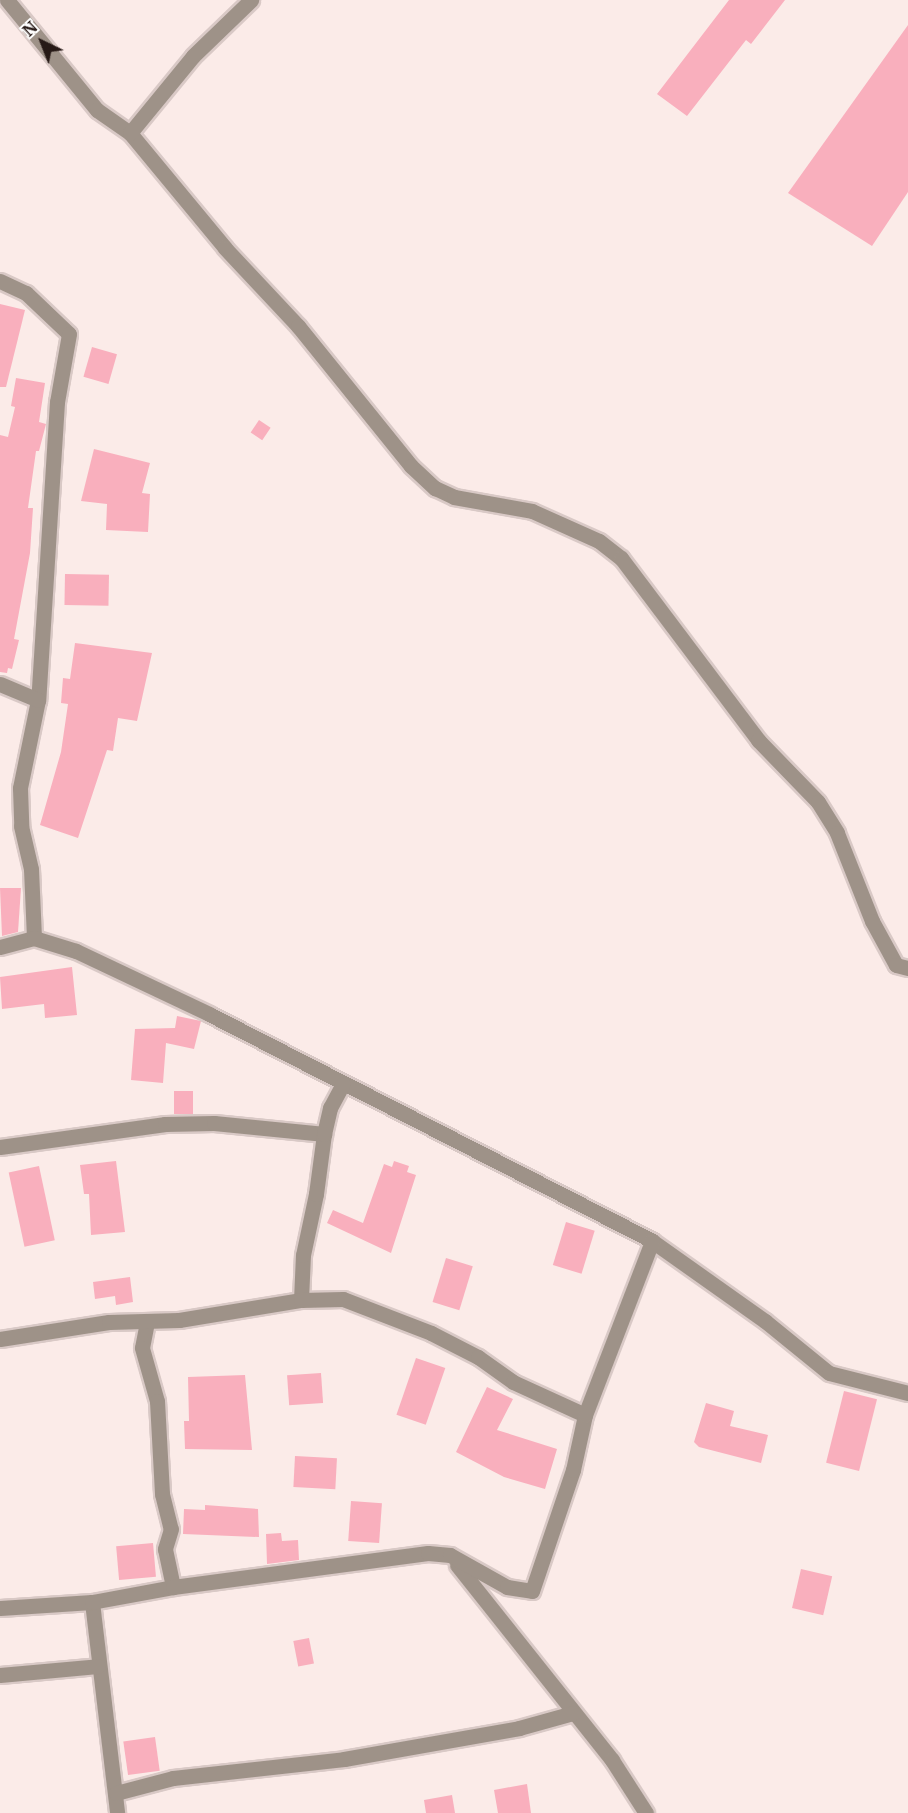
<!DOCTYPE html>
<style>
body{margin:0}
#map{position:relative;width:908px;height:1813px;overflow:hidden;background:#fbebe8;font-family:Merriweather,serif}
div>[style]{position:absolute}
.building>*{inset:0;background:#f9afbd;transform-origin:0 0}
.roads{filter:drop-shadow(2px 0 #d9c9c6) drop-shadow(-2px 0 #d9c9c6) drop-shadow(0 2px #d9c9c6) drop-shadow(0 -2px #d9c9c6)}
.street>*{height:15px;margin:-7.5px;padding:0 7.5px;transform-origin:7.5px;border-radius:7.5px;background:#9e9288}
span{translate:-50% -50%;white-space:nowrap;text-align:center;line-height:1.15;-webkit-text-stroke:4.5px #fdfdfd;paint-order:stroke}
.north{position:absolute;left:12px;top:12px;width:60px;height:60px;-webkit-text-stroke:4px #fdfdfd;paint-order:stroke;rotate:317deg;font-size:16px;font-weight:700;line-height:24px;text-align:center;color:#261916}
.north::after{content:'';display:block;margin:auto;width:21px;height:27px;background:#261916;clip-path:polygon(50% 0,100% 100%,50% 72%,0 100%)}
</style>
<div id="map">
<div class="building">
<div style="clip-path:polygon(729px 0,785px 0,751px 44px,746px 40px,687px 116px,657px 94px)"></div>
<div style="clip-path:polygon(908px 25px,908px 192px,872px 246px,788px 193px)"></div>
<div style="clip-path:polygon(0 304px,25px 310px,6px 387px,0 387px)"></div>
<div style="left:92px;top:347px;width:26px;height:31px;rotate:16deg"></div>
<div style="clip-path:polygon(16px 378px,45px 383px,39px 422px,46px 424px,39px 451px,36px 451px,28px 508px,33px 508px,30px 553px,14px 639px,19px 640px,12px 669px,8px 668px,7px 673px,0 672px,0 435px,8px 437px,15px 407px,11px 406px)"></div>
<div style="left:259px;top:420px;width:14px;height:15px;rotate:34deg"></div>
<div style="clip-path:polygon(94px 449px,150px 463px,142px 493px,150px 494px,148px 532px,106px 530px,107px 504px,81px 501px)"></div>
<div style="left:65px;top:574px;width:44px;height:31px;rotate:1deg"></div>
<div style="clip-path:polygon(75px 643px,152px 653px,137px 721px,118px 718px,113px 751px,107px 750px,78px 838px,40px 825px,61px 752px,68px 704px,61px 703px,63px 678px,70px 679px)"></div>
<div style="clip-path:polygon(0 888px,21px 888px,18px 932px,2px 936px)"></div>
<div style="clip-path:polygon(72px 967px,77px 1015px,45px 1018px,44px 1004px,2px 1009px,0 977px)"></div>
<div style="clip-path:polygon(177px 1016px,201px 1021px,194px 1049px,166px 1043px,163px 1083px,131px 1080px,135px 1029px,175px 1028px)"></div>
<div style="left:174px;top:1091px;width:19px;height:23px"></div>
<div style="clip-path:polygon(116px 1161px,125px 1232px,91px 1235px,89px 1194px,84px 1194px,80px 1165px)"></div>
<div style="clip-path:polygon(394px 1161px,409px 1166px,407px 1172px,416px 1175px,391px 1253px,327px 1223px,333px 1210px,363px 1223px,384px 1164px,392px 1167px)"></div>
<div style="left:39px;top:1166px;width:76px;height:31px;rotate:78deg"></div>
<div style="left:566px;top:1222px;width:30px;height:45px;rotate:17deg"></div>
<div style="left:446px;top:1258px;width:28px;height:46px;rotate:17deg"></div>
<div style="clip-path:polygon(130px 1277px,133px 1302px,116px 1305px,115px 1296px,95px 1299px,93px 1282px)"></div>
<div style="left:416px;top:1358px;width:31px;height:60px;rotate:19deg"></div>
<div style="left:321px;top:1373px;width:30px;height:34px;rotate:86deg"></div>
<div style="clip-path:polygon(245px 1375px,252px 1450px,185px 1449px,184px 1421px,189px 1421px,188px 1377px)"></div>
<div style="clip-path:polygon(487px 1387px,513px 1399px,497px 1430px,557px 1449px,545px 1489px,504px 1477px,456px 1452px)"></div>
<div style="left:844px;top:1391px;width:34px;height:74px;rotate:14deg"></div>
<div style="clip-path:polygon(706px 1403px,734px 1411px,730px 1426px,768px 1435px,761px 1463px,699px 1447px,694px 1442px)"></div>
<div style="left:295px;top:1456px;width:42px;height:31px;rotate:3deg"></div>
<div style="left:351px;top:1501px;width:31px;height:40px;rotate:4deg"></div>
<div style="clip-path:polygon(205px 1505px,258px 1509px,259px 1537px,183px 1534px,184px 1509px,205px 1510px)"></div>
<div style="clip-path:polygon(281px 1533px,282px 1541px,298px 1540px,299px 1560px,267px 1564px,266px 1534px)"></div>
<div style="left:153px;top:1543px;width:34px;height:37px;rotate:85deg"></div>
<div style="left:801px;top:1569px;width:32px;height:40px;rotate:13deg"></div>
<div style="left:309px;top:1638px;width:26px;height:16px;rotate:79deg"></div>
<div style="left:155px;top:1737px;width:34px;height:32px;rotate:82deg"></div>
<div style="clip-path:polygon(527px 1784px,531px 1813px,498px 1813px,494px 1790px)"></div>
<div style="clip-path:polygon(452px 1795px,455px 1813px,426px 1813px,424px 1800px)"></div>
</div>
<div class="roads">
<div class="street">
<div style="left:7px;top:0;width:142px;rotate:50.7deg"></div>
<div style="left:97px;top:110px;width:40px;rotate:34.9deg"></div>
<div style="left:130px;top:133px;width:149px;rotate:50.4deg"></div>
<div style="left:225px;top:248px;width:107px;rotate:46.9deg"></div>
<div style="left:298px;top:326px;width:180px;rotate:51.1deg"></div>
<div style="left:411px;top:466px;width:33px;rotate:43deg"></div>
<div style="left:435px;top:488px;width:21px;rotate:25deg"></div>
<div style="left:454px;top:497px;width:79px;rotate:10.2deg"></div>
<div style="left:532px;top:511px;width:73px;rotate:24.1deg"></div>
<div style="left:599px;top:541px;width:28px;rotate:38deg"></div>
<div style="left:621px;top:558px;width:228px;rotate:53deg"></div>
<div style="left:758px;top:740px;width:86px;rotate:45.9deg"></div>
<div style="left:818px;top:802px;width:36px;rotate:58deg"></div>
<div style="left:837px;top:833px;width:95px;rotate:68.3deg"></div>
<div style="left:872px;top:921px;width:50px;rotate:61.4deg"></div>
<div style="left:896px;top:965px;width:12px;rotate:14deg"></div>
<div style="left:130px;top:133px;width:99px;rotate:-50.7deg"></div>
<div style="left:193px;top:56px;width:81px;rotate:-44deg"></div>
<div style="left:0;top:281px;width:29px;rotate:25deg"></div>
<div style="left:26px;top:293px;width:59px;rotate:43.6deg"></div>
<div style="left:69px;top:334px;width:69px;rotate:100deg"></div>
<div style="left:57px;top:402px;width:299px;rotate:93.6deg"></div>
<div style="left:38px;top:700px;width:90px;rotate:101.6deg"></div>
<div style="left:20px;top:788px;width:38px;rotate:88deg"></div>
<div style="left:21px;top:826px;width:44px;rotate:76.9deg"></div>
<div style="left:31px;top:869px;width:69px;rotate:87.5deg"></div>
<div style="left:0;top:684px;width:41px;rotate:22.8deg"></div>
<div style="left:0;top:947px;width:35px;rotate:-15deg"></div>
<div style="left:34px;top:938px;width:44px;rotate:17.2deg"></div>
<div style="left:76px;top:951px;width:147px;rotate:25.3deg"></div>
<div style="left:209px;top:1014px;width:498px;rotate:27.1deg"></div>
<div style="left:652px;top:1241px;width:138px;rotate:35.3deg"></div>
<div style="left:765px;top:1321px;width:82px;rotate:39.1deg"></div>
<div style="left:829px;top:1373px;width:81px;rotate:14.2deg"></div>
<div style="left:0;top:1147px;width:167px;rotate:-7.9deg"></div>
<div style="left:165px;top:1124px;width:49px;rotate:-1.2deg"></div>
<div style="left:214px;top:1123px;width:111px;rotate:5.7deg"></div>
<div style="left:301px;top:1300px;width:45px;rotate:-87.5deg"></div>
<div style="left:303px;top:1255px;width:62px;rotate:-78deg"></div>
<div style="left:316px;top:1194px;width:61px;rotate:-82.4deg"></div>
<div style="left:324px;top:1134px;width:27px;rotate:-77deg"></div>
<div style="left:330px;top:1108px;width:27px;rotate:-62deg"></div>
<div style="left:147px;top:1322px;width:26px;rotate:101deg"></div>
<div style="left:142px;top:1348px;width:55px;rotate:74.2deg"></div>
<div style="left:157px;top:1401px;width:93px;rotate:86.9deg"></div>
<div style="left:162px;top:1494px;width:36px;rotate:76deg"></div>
<div style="left:171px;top:1529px;width:21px;rotate:107deg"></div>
<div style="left:165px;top:1549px;width:39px;rotate:78deg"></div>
<div style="left:0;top:1339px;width:110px;rotate:-8.9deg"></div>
<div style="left:109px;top:1322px;width:70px;rotate:-1.6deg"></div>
<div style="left:179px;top:1320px;width:124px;rotate:-9.3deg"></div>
<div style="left:301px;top:1300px;width:42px;rotate:-1.4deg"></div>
<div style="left:343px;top:1299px;width:94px;rotate:21.1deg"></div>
<div style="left:431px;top:1333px;width:53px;rotate:27.1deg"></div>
<div style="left:478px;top:1357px;width:43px;rotate:35.5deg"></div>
<div style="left:513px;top:1382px;width:79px;rotate:24.6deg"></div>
<div style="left:457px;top:1565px;width:249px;rotate:51.5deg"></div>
<div style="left:612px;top:1760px;width:63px;rotate:57.3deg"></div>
<div style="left:92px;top:1602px;width:212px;rotate:83.2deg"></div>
<div style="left:0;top:1608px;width:92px;rotate:-3.7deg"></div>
<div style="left:92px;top:1602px;width:82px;rotate:-10.5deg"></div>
<div style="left:173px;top:1587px;width:257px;rotate:-7.6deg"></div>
<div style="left:428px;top:1553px;width:22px;rotate:5deg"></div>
<div style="left:450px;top:1555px;width:65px;rotate:29.3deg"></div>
<div style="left:507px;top:1587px;width:25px;rotate:9deg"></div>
<div style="left:532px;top:1591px;width:128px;rotate:-71.3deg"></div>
<div style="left:573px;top:1470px;width:56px;rotate:-77.7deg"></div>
<div style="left:585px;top:1415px;width:186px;rotate:-68.9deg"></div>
<div style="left:0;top:1675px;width:98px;rotate:-5.2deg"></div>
<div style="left:116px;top:1793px;width:59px;rotate:-14.7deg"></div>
<div style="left:173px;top:1778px;width:172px;rotate:-6.3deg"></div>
<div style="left:344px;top:1759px;width:178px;rotate:-10deg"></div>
<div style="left:519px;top:1728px;width:56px;rotate:-15.5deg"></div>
</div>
</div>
<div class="north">N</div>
</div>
